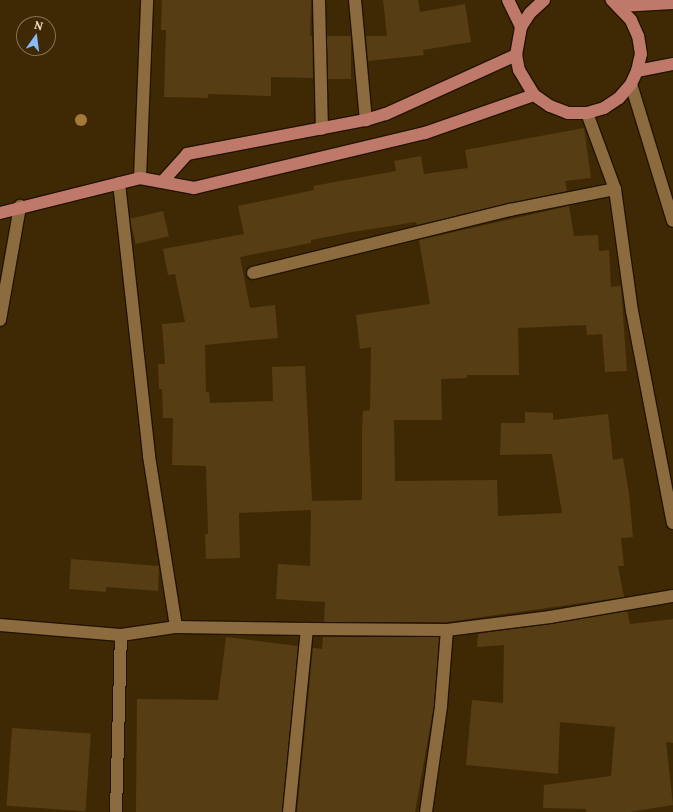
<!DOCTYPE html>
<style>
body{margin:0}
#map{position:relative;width:673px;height:812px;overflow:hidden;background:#3f2904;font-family:Lora,serif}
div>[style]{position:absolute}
.building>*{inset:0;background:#573d13;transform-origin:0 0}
.roads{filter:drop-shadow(1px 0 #221300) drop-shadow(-1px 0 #221300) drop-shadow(0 1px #221300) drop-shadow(0 -1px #221300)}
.minor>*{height:12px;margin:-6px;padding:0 6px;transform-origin:6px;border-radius:6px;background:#8c6c3f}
.major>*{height:12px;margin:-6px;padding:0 6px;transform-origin:6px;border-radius:6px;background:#be796b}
.trees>*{width:12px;height:12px;margin:-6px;border-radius:50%;background:#a3793c}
span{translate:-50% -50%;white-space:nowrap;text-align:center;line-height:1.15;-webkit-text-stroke:3.5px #3f2904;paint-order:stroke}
.north{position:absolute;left:16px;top:16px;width:40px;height:40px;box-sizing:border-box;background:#3f2904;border:1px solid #867252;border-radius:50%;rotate:14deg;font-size:11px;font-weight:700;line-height:16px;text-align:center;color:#f1dfc8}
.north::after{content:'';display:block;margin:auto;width:14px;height:18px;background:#88bafc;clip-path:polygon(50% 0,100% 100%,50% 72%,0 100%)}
</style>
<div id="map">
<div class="building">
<div style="clip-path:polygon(162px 0,311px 0,310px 36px,312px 36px,313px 78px,271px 77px,271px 96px,208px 94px,208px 98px,164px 97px,166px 30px,161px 30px)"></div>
<div style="clip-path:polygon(383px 0,418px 0,420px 12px,465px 4px,471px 42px,423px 50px,424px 55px,368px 61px,366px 36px,387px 36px)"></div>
<div style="left:327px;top:36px;width:24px;height:43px"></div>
<div style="clip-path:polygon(584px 128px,591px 178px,565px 181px,567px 191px,417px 225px,416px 222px,352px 232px,311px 240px,311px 243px,240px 257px,250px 308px,275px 305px,278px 338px,205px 345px,206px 392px,209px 392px,210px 403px,273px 401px,272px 367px,305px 366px,312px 501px,362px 500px,362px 430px,363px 411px,370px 410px,371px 347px,360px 349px,356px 315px,430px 304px,419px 240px,569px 206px,574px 236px,598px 235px,599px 251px,609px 250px,611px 287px,621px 286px,627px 371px,605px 372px,602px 334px,587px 335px,586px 325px,518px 328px,519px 375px,467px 375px,467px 378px,441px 379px,442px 420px,394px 420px,395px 481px,497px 480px,498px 516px,562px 513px,552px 454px,500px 455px,501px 423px,525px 423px,525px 412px,553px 413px,553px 420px,608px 414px,613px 460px,623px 458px,629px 493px,633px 537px,621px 538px,624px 566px,618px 566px,624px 597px,447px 622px,324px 622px,325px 602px,276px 599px,278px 564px,310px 566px,311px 510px,239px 513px,240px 558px,206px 559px,205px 534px,208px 534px,206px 466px,172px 465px,173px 418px,163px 418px,162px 389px,159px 389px,158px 364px,165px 364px,162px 324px,185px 322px,175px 274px,168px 275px,163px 249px,244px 234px,238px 206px,314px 190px,313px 186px,396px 171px,394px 161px,421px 156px,424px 174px,468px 168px,465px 150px)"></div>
<div style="left:163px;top:211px;width:26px;height:34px;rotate:77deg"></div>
<div style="clip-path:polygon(71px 559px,159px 566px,158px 591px,106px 587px,106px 592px,69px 589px)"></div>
<div style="clip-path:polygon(627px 611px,630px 624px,673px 619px,673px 743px,666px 742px,673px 805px,630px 812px,586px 812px,586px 809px,543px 808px,544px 785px,611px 776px,615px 727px,560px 722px,558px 774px,466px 765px,472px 700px,503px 703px,504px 645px,477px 647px,478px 634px)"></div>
<div style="clip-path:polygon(226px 637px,298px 646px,282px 812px,136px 812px,137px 699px,218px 700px)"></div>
<div style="clip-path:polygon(323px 637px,439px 637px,434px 705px,415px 812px,297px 812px,313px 648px,322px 649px)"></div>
<div style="left:12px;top:728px;width:79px;height:78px;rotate:4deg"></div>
</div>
<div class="roads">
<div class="minor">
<div style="left:319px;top:0;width:129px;rotate:88.7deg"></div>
<div style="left:355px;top:0;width:121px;rotate:84.8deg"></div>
<div style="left:631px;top:84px;width:143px;rotate:73deg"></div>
<div style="left:587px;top:113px;width:81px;rotate:69.8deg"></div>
<div style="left:615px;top:189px;width:123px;rotate:82.1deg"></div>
<div style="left:632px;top:311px;width:216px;rotate:79.1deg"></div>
<div style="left:140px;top:178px;width:178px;rotate:-87.7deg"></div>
<div style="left:119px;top:183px;width:275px;rotate:83.7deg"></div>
<div style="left:149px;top:456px;width:173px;rotate:81deg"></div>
<div style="left:253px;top:273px;width:265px;rotate:-13.8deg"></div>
<div style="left:510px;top:210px;width:107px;rotate:-11.3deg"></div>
<div style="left:0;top:320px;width:116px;rotate:-80deg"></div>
<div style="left:0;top:625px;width:121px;rotate:4.7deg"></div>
<div style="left:121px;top:635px;width:56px;rotate:-8.3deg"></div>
<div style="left:176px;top:627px;width:131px;rotate:0.9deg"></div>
<div style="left:116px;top:812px;width:177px;rotate:-88.4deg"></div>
<div style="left:289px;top:812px;width:184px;rotate:-84.4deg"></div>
<div style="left:307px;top:629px;width:140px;rotate:0.4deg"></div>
<div style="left:447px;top:630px;width:104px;rotate:-7.2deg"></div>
<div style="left:550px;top:617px;width:125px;rotate:-9.7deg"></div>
<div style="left:426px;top:812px;width:107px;rotate:-81.9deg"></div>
<div style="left:441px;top:706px;width:76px;rotate:-85.5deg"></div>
</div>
<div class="major">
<div style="left:508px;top:0;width:30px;rotate:64deg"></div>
<div style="left:544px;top:0;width:19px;rotate:137deg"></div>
<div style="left:530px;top:13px;width:17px;rotate:123deg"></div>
<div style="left:521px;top:27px;width:28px;rotate:100deg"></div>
<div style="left:516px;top:55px;width:15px;rotate:79deg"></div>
<div style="left:519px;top:70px;width:29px;rotate:59deg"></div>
<div style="left:534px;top:95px;width:19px;rotate:35deg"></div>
<div style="left:550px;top:106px;width:19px;rotate:21deg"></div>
<div style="left:568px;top:113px;width:19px"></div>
<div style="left:587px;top:113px;width:18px;rotate:-16deg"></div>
<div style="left:604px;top:108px;width:18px;rotate:-34deg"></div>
<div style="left:619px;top:98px;width:18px;rotate:-49deg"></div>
<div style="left:631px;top:84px;width:14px;rotate:-65deg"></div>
<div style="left:637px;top:71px;width:17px;rotate:-77deg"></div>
<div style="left:641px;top:54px;width:18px;rotate:-99deg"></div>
<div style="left:638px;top:36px;width:17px;rotate:-114deg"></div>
<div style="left:631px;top:20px;width:28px;rotate:-134deg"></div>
<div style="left:620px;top:6px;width:53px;rotate:-3.2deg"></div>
<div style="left:637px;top:71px;width:37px;rotate:-11deg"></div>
<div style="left:163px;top:181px;width:36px;rotate:-48deg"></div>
<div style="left:187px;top:154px;width:182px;rotate:-10.8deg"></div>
<div style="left:366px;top:120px;width:21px;rotate:-17deg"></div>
<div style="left:386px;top:114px;width:143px;rotate:-24.4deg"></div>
<div style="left:0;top:213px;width:144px;rotate:-14deg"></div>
<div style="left:140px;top:178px;width:55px;rotate:10.5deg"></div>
<div style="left:194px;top:188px;width:237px;rotate:-13.4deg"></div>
<div style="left:425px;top:133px;width:115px;rotate:-19.2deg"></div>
</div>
</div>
<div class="trees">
<div style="left:81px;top:120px"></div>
</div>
<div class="north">N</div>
</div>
